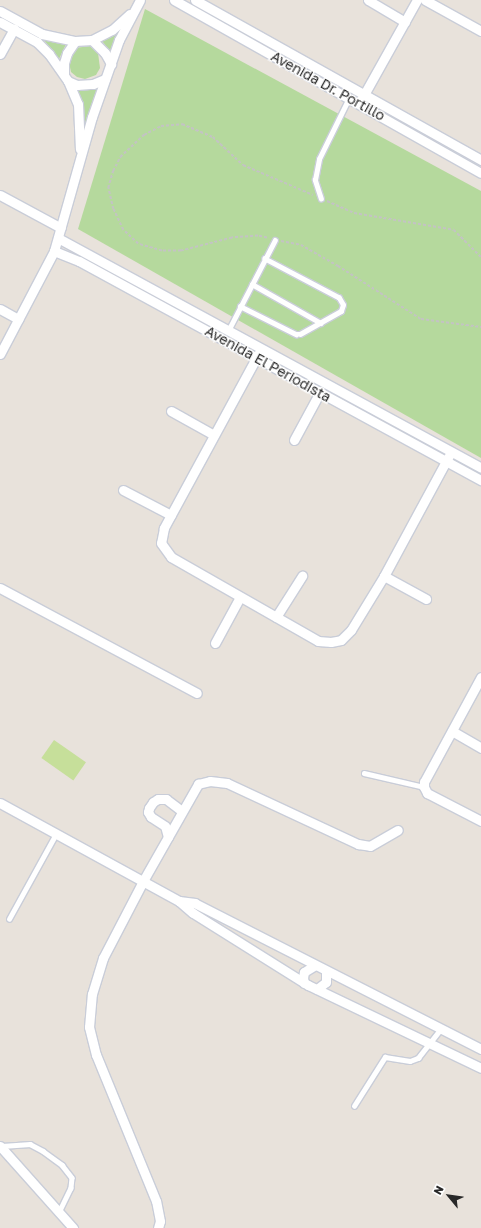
<!DOCTYPE html>
<style>
body{margin:0}
#map{position:relative;width:481px;height:1228px;overflow:hidden;background:#e8e2db;font-family:"Golos Text",sans-serif}
div>[style]{position:absolute}
.green>*{inset:0;background:#b5d99d}
.pitch>*{inset:0;background:#c6df9a;transform-origin:0 0}
.path>*{height:1.5px;margin-top:-0.75px;transform-origin:0;background:repeating-linear-gradient(90deg,#c3c3c3 0 3px,transparent 0 5px)}
.roads{filter:drop-shadow(1px 0 #c9cdd8) drop-shadow(-1px 0 #c9cdd8) drop-shadow(0 1px #c9cdd8) drop-shadow(0 -1px #c9cdd8)}
.lane>*{height:4.5px;margin:-2.25px;padding:0 2.25px;transform-origin:2.25px;border-radius:2.25px;background:#fff}
.street>*{height:9px;margin:-4.5px;padding:0 4.5px;transform-origin:4.5px;border-radius:4.5px;background:#fff}
span{translate:-50% -50%;white-space:nowrap;text-align:center;line-height:1.15;-webkit-text-stroke:3px #fff;paint-order:stroke}
.street-label{font-size:14px;color:#282828}
.north{position:absolute;left:429px;top:1176px;width:40px;height:40px;-webkit-text-stroke:3px #fff;paint-order:stroke;rotate:299deg;font-size:11px;font-weight:700;line-height:16px;text-align:center;color:#282828}
.north::after{content:'';display:block;margin:auto;width:14px;height:18px;background:#282828;clip-path:polygon(50% 0,100% 100%,50% 72%,0 100%)}
</style>
<div id="map">
<div class="green">
<div style="clip-path:polygon(145px 9px,481px 191px,481px 458px,78px 229px)"></div>
<div style="clip-path:polygon(119px 32px,111px 52px,102px 41px)"></div>
<div style="clip-path:polygon(44px 40px,66px 44px,59px 59px)"></div>
<div style="clip-path:polygon(90px 46px,98px 53px,100px 68px,96px 75px,85px 79px,77px 77px,71px 72px,69px 62px,75px 48px)"></div>
<div style="clip-path:polygon(99px 87px,83px 138px,78px 90px)"></div>
</div>
<div class="pitch">
<div style="left:54px;top:740px;width:39px;height:22px;rotate:35deg"></div>
</div>
<div class="path">
<div style="left:327px;top:201px;width:30px;rotate:24deg"></div>
<div style="left:354px;top:213px;width:101px;rotate:9.6deg"></div>
<div style="left:454px;top:230px;width:38px;rotate:45deg"></div>
<div style="left:267px;top:238px;width:9px;rotate:-167deg"></div>
<div style="left:258px;top:236px;width:26px;rotate:176deg"></div>
<div style="left:232px;top:238px;width:53px;rotate:165.7deg"></div>
<div style="left:181px;top:251px;width:19px;rotate:180deg"></div>
<div style="left:162px;top:251px;width:25px;rotate:-164deg"></div>
<div style="left:138px;top:244px;width:21px;rotate:-137deg"></div>
<div style="left:123px;top:230px;width:23px;rotate:-115deg"></div>
<div style="left:113px;top:209px;width:22px;rotate:-103deg"></div>
<div style="left:108px;top:188px;width:18px;rotate:-74deg"></div>
<div style="left:113px;top:171px;width:16px;rotate:-63deg"></div>
<div style="left:120px;top:157px;width:33px;rotate:-43deg"></div>
<div style="left:144px;top:135px;width:19px;rotate:-28deg"></div>
<div style="left:161px;top:126px;width:21px;rotate:-5deg"></div>
<div style="left:182px;top:124px;width:34px;rotate:23deg"></div>
<div style="left:213px;top:137px;width:41px;rotate:43deg"></div>
<div style="left:243px;top:165px;width:76px;rotate:23.2deg"></div>
<div style="left:281px;top:241px;width:20px;rotate:11deg"></div>
<div style="left:301px;top:245px;width:43px;rotate:29.6deg"></div>
<div style="left:338px;top:266px;width:98px;rotate:32.6deg"></div>
<div style="left:421px;top:319px;width:61px;rotate:7.6deg"></div>
</div>
<div class="roads">
<div class="lane">
<div style="left:321px;top:199px;width:20px;rotate:-108deg"></div>
<div style="left:315px;top:180px;width:21px;rotate:-79deg"></div>
<div style="left:319px;top:159px;width:68px;rotate:-63.8deg"></div>
<div style="left:252px;top:284px;width:79px;rotate:29.5deg"></div>
<div style="left:240px;top:306px;width:63px;rotate:26.6deg"></div>
<div style="left:296px;top:334px;width:4px"></div>
<div style="left:300px;top:334px;width:47px;rotate:-29.3deg"></div>
<div style="left:341px;top:311px;width:6px;rotate:-72deg"></div>
<div style="left:343px;top:305px;width:8px;rotate:-120deg"></div>
<div style="left:339px;top:298px;width:84px;rotate:-152.2deg"></div>
<div style="left:228px;top:331px;width:102px;rotate:-62.7deg"></div>
<div style="left:364px;top:773px;width:62px;rotate:13.1deg"></div>
<div style="left:9px;top:919px;width:97px;rotate:-61.1deg"></div>
<div style="left:354px;top:1106px;width:58px;rotate:-57.7deg"></div>
<div style="left:385px;top:1057px;width:25px;rotate:9deg"></div>
<div style="left:410px;top:1061px;width:9px;rotate:-21deg"></div>
<div style="left:418px;top:1058px;width:37px;rotate:-52deg"></div>
<div style="left:2px;top:1146px;width:28px;rotate:-4deg"></div>
<div style="left:30px;top:1144px;width:15px;rotate:28deg"></div>
<div style="left:43px;top:1151px;width:24px;rotate:36deg"></div>
<div style="left:62px;top:1165px;width:16px;rotate:52deg"></div>
<div style="left:72px;top:1178px;width:10px;rotate:96deg"></div>
<div style="left:71px;top:1188px;width:28px;rotate:116deg"></div>
</div>
<div class="street">
<div style="left:174px;top:0;width:352px;rotate:29.4deg"></div>
<div style="left:195px;top:0;width:328px;rotate:29.2deg"></div>
<div style="left:368px;top:0;width:43px;rotate:30.7deg"></div>
<div style="left:425px;top:0;width:64px;rotate:29deg"></div>
<div style="left:0;top:11px;width:48px;rotate:28.7deg"></div>
<div style="left:42px;top:34px;width:34px;rotate:12deg"></div>
<div style="left:75px;top:41px;width:17px;rotate:-3deg"></div>
<div style="left:92px;top:40px;width:22px;rotate:-27deg"></div>
<div style="left:112px;top:30px;width:24px;rotate:-42deg"></div>
<div style="left:0;top:22px;width:42px;rotate:28.4deg"></div>
<div style="left:37px;top:42px;width:17px;rotate:45deg"></div>
<div style="left:49px;top:54px;width:33px;rotate:55deg"></div>
<div style="left:68px;top:81px;width:25px;rotate:67deg"></div>
<div style="left:78px;top:104px;width:45px;rotate:87.5deg"></div>
<div style="left:92px;top:40px;width:18px;rotate:45deg"></div>
<div style="left:105px;top:53px;width:13px;rotate:61deg"></div>
<div style="left:0;top:54px;width:29px;rotate:-61deg"></div>
<div style="left:64px;top:74px;width:11px;rotate:-90deg"></div>
<div style="left:64px;top:63px;width:10px;rotate:-73deg"></div>
<div style="left:67px;top:53px;width:14px;rotate:-56deg"></div>
<div style="left:68px;top:81px;width:10px;rotate:24deg"></div>
<div style="left:77px;top:85px;width:16px;rotate:-4deg"></div>
<div style="left:93px;top:84px;width:13px;rotate:-23deg"></div>
<div style="left:361px;top:100px;width:115px;rotate:-60.8deg"></div>
<div style="left:0;top:195px;width:69px;rotate:28.4deg"></div>
<div style="left:58px;top:238px;width:481px;rotate:28.5deg"></div>
<div style="left:54px;top:251px;width:27px;rotate:22deg"></div>
<div style="left:79px;top:261px;width:458px;rotate:28.6deg"></div>
<div style="left:0;top:309px;width:21px;rotate:29deg"></div>
<div style="left:261px;top:349px;width:204px;rotate:118.5deg"></div>
<div style="left:164px;top:528px;width:15px;rotate:101deg"></div>
<div style="left:161px;top:543px;width:17px;rotate:54deg"></div>
<div style="left:171px;top:557px;width:169px;rotate:29.7deg"></div>
<div style="left:318px;top:641px;width:13px;rotate:4deg"></div>
<div style="left:331px;top:642px;width:10px;rotate:-11deg"></div>
<div style="left:341px;top:640px;width:14px;rotate:-45deg"></div>
<div style="left:351px;top:630px;width:63px;rotate:-58.6deg"></div>
<div style="left:384px;top:576px;width:141px;rotate:-61.6deg"></div>
<div style="left:0;top:354px;width:116px;rotate:-62.3deg"></div>
<div style="left:54px;top:251px;width:139px;rotate:-74.2deg"></div>
<div style="left:92px;top:117px;width:82px;rotate:-70.7deg"></div>
<div style="left:119px;top:40px;width:45px;rotate:-62.3deg"></div>
<div style="left:171px;top:411px;width:49px;rotate:29.2deg"></div>
<div style="left:294px;top:440px;width:55px;rotate:-61.6deg"></div>
<div style="left:123px;top:490px;width:54px;rotate:27.5deg"></div>
<div style="left:384px;top:576px;width:48px;rotate:28.7deg"></div>
<div style="left:0;top:588px;width:223px;rotate:28.1deg"></div>
<div style="left:276px;top:617px;width:49px;rotate:-57.6deg"></div>
<div style="left:215px;top:643px;width:52px;rotate:-61.5deg"></div>
<div style="left:481px;top:677px;width:119px;rotate:118.5deg"></div>
<div style="left:424px;top:782px;width:5px;rotate:90deg"></div>
<div style="left:424px;top:787px;width:7px;rotate:63deg"></div>
<div style="left:427px;top:793px;width:61px;rotate:27.4deg"></div>
<div style="left:452px;top:731px;width:34px;rotate:30deg"></div>
<div style="left:0;top:803px;width:204px;rotate:28.7deg"></div>
<div style="left:168px;top:837px;width:11px;rotate:-105deg"></div>
<div style="left:165px;top:826px;width:17px;rotate:-147deg"></div>
<div style="left:151px;top:817px;width:6px;rotate:-121deg"></div>
<div style="left:148px;top:812px;width:4px;rotate:-76deg"></div>
<div style="left:149px;top:808px;width:7px;rotate:-56deg"></div>
<div style="left:153px;top:802px;width:6px;rotate:-31deg"></div>
<div style="left:158px;top:799px;width:8px"></div>
<div style="left:166px;top:799px;width:20px;rotate:37deg"></div>
<div style="left:304px;top:983px;width:5px;rotate:-101deg"></div>
<div style="left:303px;top:978px;width:6px;rotate:-81deg"></div>
<div style="left:304px;top:972px;width:13px;rotate:-32deg"></div>
<div style="left:317px;top:989px;width:11px;rotate:-38deg"></div>
<div style="left:326px;top:982px;width:11px;rotate:-90deg"></div>
<div style="left:481px;top:1049px;width:321px;rotate:-153deg"></div>
<div style="left:195px;top:903px;width:16px;rotate:-173deg"></div>
<div style="left:179px;top:901px;width:18px;rotate:41deg"></div>
<div style="left:193px;top:913px;width:136px;rotate:32.1deg"></div>
<div style="left:308px;top:985px;width:192px;rotate:25.6deg"></div>
<div style="left:0;top:1146px;width:110px;rotate:48.3deg"></div>
<div style="left:158px;top:1228px;width:7px;rotate:-74deg"></div>
<div style="left:160px;top:1221px;width:20px;rotate:-101deg"></div>
<div style="left:156px;top:1201px;width:158px;rotate:-112.3deg"></div>
<div style="left:96px;top:1055px;width:29px;rotate:-104deg"></div>
<div style="left:89px;top:1027px;width:33px;rotate:-85deg"></div>
<div style="left:92px;top:994px;width:38px;rotate:-73deg"></div>
<div style="left:103px;top:958px;width:87px;rotate:-62.5deg"></div>
<div style="left:143px;top:881px;width:112px;rotate:-60.4deg"></div>
<div style="left:198px;top:784px;width:12px;rotate:-14deg"></div>
<div style="left:210px;top:781px;width:17px;rotate:7deg"></div>
<div style="left:227px;top:783px;width:145px;rotate:25deg"></div>
<div style="left:358px;top:844px;width:12px;rotate:9deg"></div>
<div style="left:370px;top:846px;width:32px;rotate:-30deg"></div>
</div>
</div>
<div class="street-label">
<span style="left:328px;top:86px;rotate:29deg">Avenida Dr. Portillo</span>
<span style="left:268px;top:364px;rotate:29deg">Avenida El Periodista</span>
</div>
<div class="north">N</div>
</div>
